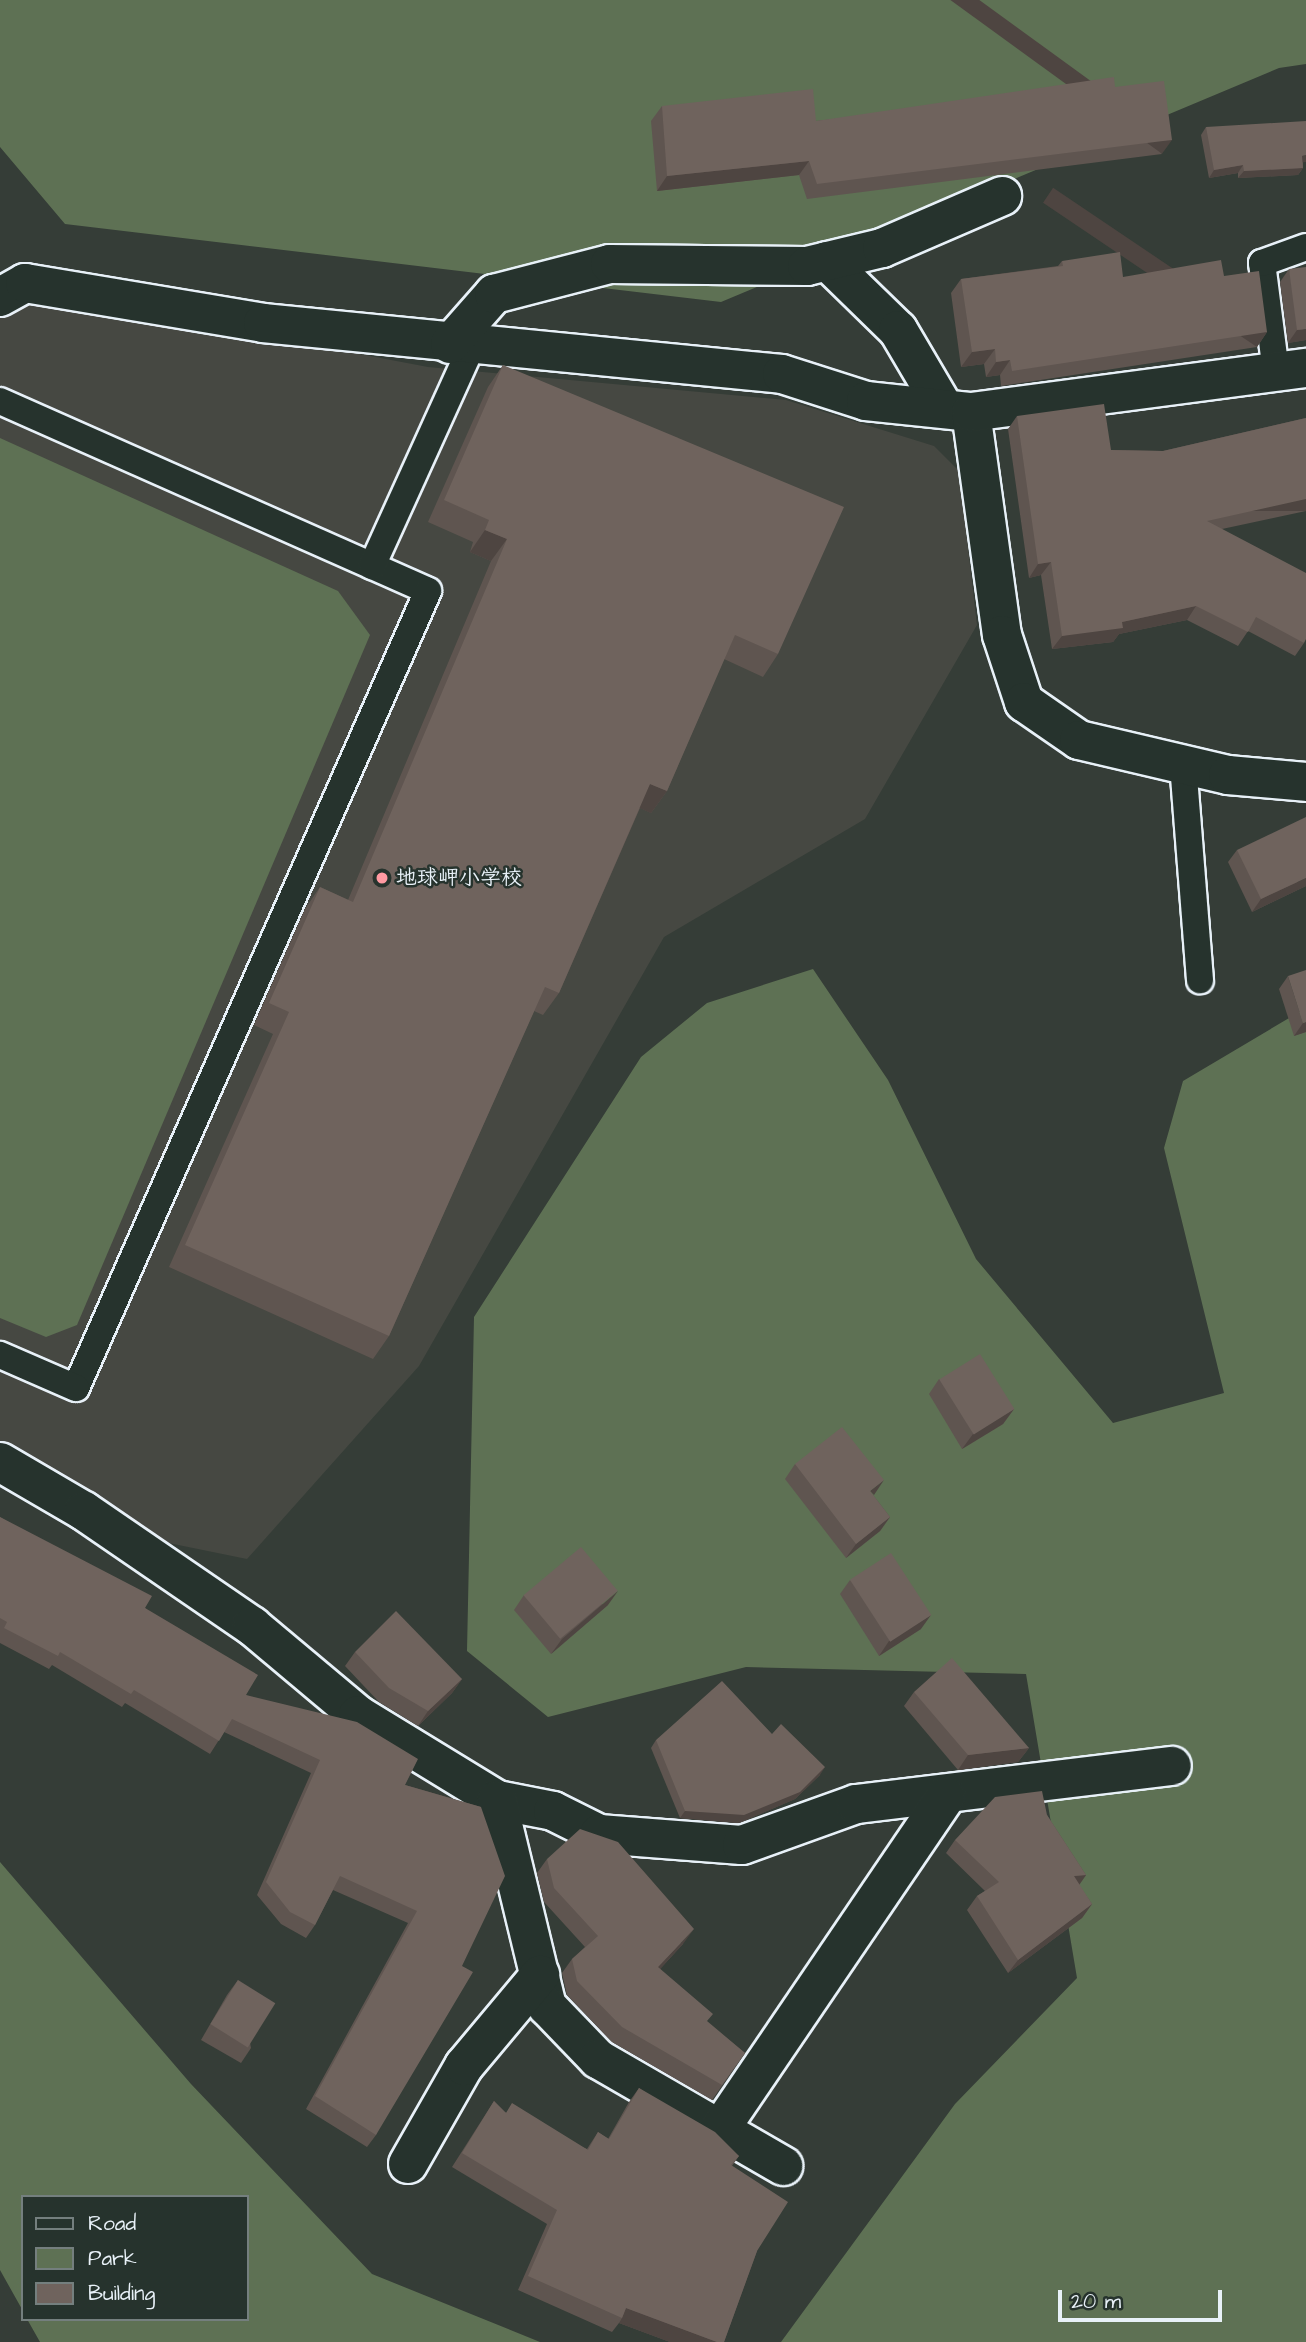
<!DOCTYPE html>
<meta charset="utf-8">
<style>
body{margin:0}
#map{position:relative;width:1306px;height:2342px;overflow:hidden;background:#353d37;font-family:"Architects Daughter","Klee One",sans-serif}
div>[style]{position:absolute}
.built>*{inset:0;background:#464842}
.green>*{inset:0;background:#5e7154}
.roads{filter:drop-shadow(2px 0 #e8f1f8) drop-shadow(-2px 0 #e8f1f8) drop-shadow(0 2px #e8f1f8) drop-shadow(0 -2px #e8f1f8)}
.lane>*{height:26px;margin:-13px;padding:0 13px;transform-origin:13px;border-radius:13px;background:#26332d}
.street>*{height:38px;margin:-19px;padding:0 19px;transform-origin:19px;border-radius:19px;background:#26332d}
.wall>*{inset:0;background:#5f5550}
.shaded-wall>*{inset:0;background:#4e4541;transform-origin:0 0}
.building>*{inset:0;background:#6f635d;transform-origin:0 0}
.dots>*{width:19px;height:19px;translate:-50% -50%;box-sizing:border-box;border:4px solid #26332d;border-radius:50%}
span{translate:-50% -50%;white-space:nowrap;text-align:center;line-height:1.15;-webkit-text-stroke:5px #26332d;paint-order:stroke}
.poi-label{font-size:21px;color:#e8f1f8;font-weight:700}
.left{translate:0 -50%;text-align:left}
.legend{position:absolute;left:21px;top:2195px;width:228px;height:126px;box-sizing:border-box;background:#26332d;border:2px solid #747f7e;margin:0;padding:9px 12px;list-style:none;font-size:21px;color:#e8f1f8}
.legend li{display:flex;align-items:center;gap:14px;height:35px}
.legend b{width:35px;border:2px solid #747f7e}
.scale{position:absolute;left:1058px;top:2290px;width:164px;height:32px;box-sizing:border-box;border:4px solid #e8f1f8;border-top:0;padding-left:9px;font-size:21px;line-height:24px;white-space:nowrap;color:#e8f1f8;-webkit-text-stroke:5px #26332d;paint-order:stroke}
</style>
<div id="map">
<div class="built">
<div style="clip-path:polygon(37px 293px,428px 367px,786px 400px,934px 446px,959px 471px,977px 625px,865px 819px,664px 937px,419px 1366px,247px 1559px,149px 1539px,0 1450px,0 318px)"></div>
</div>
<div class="green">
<div style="clip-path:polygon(0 0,1306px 0,1306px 64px,1279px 68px,721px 302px,65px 224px,0 147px)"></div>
<div style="clip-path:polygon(0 438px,338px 591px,370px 635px,77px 1325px,46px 1337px,0 1318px)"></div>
<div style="clip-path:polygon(813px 969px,888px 1080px,976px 1259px,1113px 1423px,1224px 1393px,1164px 1148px,1183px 1081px,1306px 1008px,1306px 2342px,781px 2342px,955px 2104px,1077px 1978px,1026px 1674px,746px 1667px,548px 1717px,467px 1651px,474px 1317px,641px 1057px,707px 1003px)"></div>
<div style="clip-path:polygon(0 1862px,191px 2084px,372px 2274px,540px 2342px,40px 2342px,27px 2319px,247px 2319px,247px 2197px,23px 2197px,23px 2311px,0 2270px)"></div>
</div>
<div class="roads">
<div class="lane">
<div style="left:1276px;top:372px;width:110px;rotate:-97.3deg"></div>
<div style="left:1262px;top:263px;width:47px;rotate:-20deg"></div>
<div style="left:0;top:401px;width:468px;rotate:23.9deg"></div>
<div style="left:428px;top:591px;width:871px;rotate:113.83deg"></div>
<div style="left:76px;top:1388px;width:83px;rotate:-156.5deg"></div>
<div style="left:372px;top:566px;width:242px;rotate:-65.6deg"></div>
<div style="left:1183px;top:764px;width:217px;rotate:85.5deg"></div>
</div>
<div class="street">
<div style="left:827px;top:261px;width:99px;rotate:44.2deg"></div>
<div style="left:898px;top:330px;width:91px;rotate:59.5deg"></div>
<div style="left:0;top:297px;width:29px;rotate:-29deg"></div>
<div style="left:25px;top:283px;width:241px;rotate:9.5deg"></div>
<div style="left:263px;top:323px;width:521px;rotate:5.61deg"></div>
<div style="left:782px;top:374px;width:88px;rotate:17.8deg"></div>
<div style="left:866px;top:401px;width:106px;rotate:6deg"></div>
<div style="left:971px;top:412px;width:225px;rotate:82.1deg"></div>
<div style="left:1002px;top:635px;width:71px;rotate:71.8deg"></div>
<div style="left:1024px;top:702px;width:67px;rotate:34.6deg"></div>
<div style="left:1079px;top:740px;width:153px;rotate:13.2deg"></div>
<div style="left:1228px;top:775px;width:78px;rotate:5.1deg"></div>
<div style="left:450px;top:344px;width:67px;rotate:-48.7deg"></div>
<div style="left:494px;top:294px;width:120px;rotate:-14.5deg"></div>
<div style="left:610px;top:264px;width:197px;rotate:0.6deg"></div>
<div style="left:807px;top:266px;width:77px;rotate:-13.5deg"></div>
<div style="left:882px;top:248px;width:131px;rotate:-23.4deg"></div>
<div style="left:971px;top:412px;width:338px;rotate:-7.5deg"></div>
<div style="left:0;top:1462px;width:97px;rotate:30.3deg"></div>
<div style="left:84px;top:1511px;width:204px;rotate:34.4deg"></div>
<div style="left:252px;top:1626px;width:138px;rotate:40deg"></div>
<div style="left:358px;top:1715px;width:163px;rotate:31.4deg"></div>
<div style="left:497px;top:1800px;width:57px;rotate:11.1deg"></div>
<div style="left:553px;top:1811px;width:51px;rotate:26.6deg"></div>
<div style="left:599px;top:1834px;width:143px;rotate:4.4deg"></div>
<div style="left:742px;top:1845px;width:121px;rotate:-19.8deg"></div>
<div style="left:856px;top:1804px;width:318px;rotate:-6.9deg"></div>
<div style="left:497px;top:1800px;width:212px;rotate:76.4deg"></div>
<div style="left:547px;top:2006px;width:74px;rotate:46.1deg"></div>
<div style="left:598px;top:2059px;width:214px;rotate:30deg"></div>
<div style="left:720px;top:2129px;width:402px;rotate:-55.8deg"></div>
<div style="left:408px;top:2164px;width:113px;rotate:-60.3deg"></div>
<div style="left:464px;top:2066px;width:119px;rotate:-50.1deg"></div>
</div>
</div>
<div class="wall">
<div style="clip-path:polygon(1115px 87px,1162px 154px,807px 199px,799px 175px,657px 191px,651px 121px,662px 106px,816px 121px)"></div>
<div style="clip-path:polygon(1206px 127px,1303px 162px,1303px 168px,1298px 175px,1238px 178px,1238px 173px,1209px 178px,1201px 135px)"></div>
<div style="clip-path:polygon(1062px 261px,1123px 277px,1224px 276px,1267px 332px,1257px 347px,1001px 386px,1000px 375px,986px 377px,984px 364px,961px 367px,951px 293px,961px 279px,1058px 266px)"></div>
<div style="clip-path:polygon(1289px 269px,1306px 340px,1288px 343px,1280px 282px)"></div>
<div style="clip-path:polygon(503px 365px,778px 654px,763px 677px,724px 659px,667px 791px,651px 813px,640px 808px,559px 993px,543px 1015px,534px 1011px,389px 1336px,373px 1359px,169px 1267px,273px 1034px,254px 1025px,305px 909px,320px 887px,348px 900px,491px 561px,470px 552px,473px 542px,428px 522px,488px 387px)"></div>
<div style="clip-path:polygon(1017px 416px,1111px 450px,1163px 451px,1306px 418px,1306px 511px,1222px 529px,1304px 643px,1295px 656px,1248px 631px,1238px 646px,1187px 620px,1119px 634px,1113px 642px,1052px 649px,1041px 575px,1029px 578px,1008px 429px)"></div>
<div style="clip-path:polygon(1237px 850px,1306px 886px,1252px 912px,1228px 862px)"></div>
<div style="clip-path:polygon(1288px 976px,1306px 1032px,1294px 1036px,1279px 989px)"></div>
<div style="clip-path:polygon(939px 1379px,1014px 1409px,1003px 1424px,962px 1449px,929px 1394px)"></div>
<div style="clip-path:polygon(795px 1464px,873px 1495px,890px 1517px,880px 1531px,846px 1558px,785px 1479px)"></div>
<div style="clip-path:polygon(0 1517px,145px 1608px,246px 1695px,405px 1785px,481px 1807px,376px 2135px,367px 2147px,306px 2109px,408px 1923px,333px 1890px,315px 1925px,306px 1938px,281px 1924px,257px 1895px,311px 1773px,224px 1732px,210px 1754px,125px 1703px,122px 1707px,52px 1665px,49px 1669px,0 1643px)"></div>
<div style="clip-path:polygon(850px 1580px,921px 1629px,879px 1656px,840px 1594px)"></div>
<div style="clip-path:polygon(524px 1595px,608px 1605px,551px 1654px,514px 1610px)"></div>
<div style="clip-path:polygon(355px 1652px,462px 1679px,452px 1693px,418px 1726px,379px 1702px,345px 1666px)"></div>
<div style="clip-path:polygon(914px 1692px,1029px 1748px,1018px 1762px,958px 1770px,904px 1706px)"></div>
<div style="clip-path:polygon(772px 1734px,820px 1775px,795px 1799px,739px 1823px,680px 1818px,651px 1748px,656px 1740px)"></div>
<div style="clip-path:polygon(1047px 1815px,1086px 1875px,1079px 1885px,1092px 1904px,1082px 1918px,1008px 1973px,967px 1910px,977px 1896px,985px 1891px,946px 1853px,955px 1840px)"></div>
<div style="clip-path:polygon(547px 1859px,683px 1944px,660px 1969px,707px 2022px,745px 2053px,712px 2100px,612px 2042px,567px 1995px,562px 1973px,572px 1959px,585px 1947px,544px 1902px,537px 1873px)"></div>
<div style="clip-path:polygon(238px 1980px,251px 2048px,241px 2063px,201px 2040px,227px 1995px)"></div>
<div style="clip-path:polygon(639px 2088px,739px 2156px,732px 2166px,757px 2251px,724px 2342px,670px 2342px,619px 2323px,612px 2332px,518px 2290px,547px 2224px,452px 2167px,494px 2101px,505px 2112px,587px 2149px,598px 2132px,608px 2139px,629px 2102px)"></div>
</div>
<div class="shaded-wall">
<div style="left:1172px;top:140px;width:17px;height:358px;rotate:126deg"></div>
<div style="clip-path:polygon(1306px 155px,1306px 162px,1297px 163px,1302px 156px)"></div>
<div style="clip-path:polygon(809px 161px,799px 175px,657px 191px,667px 176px)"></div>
<div style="clip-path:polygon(1243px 165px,1238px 173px,1209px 178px,1214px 170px)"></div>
<div style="clip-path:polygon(1303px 168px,1298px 175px,1238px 178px,1244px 171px)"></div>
<div style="clip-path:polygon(1306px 329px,1306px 340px,1288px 343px,1297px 330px)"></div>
<div style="left:1267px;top:332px;width:18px;height:258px;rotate:124deg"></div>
<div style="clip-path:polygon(995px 349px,984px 364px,961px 367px,972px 352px)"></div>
<div style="clip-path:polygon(1010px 360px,1000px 375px,986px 377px,996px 362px)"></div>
<div style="left:1306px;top:499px;width:12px;height:101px;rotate:90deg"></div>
<div style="clip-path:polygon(485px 530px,507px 539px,491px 561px,470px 552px)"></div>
<div style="clip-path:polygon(1051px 562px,1041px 575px,1029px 578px,1038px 564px)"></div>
<div style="clip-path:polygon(1196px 606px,1187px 620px,1119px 634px,1113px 642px,1052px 649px,1062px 636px,1122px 622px)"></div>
<div style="clip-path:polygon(650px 784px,667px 791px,651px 813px,635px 806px)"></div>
<div style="clip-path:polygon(1306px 878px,1306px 886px,1252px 912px,1261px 899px)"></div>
<div style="clip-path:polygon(1306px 1022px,1306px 1032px,1294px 1036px,1303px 1023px)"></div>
<div style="clip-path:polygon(1014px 1409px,1003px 1424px,962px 1449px,973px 1434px)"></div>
<div style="clip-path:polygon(884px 1480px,874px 1495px,870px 1491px)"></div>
<div style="clip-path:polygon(890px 1517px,880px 1531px,846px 1558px,856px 1544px)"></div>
<div style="clip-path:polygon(618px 1591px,608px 1605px,551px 1654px,562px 1639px)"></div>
<div style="clip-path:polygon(931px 1615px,921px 1629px,879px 1656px,889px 1641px)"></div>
<div style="clip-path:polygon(462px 1679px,452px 1693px,418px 1726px,428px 1711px)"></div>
<div style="clip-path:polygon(1029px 1748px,1018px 1762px,958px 1770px,968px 1755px)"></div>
<div style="clip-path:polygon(825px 1767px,820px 1775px,795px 1799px,739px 1823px,680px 1818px,685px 1811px)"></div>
<div style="clip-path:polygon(1086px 1875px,1077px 1888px,1074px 1876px)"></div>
<div style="clip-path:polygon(1092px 1904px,1082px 1918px,1008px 1973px,1018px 1960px)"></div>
<div style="clip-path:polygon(694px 1929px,683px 1944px,648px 1982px,658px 1967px)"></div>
<div style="clip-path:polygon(626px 2308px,717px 2342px,670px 2342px,619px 2323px,622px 2318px)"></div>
</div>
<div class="building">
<div style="clip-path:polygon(1114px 77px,1115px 87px,1164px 81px,1172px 140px,817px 184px,809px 161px,667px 176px,662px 106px,813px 89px,816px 121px)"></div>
<div style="clip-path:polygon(1306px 121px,1306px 155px,1302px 156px,1303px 168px,1244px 171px,1243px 165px,1214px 170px,1206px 127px)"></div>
<div style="clip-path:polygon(1120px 252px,1123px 277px,1221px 260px,1224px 276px,1259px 271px,1267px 332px,1012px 371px,1010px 360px,996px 362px,995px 349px,972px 352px,961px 279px,1063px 266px,1062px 261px)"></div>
<div style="clip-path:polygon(1306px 267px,1306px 329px,1297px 330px,1289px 269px)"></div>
<div style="clip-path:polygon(503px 365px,844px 507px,778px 654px,735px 635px,667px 791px,650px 784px,559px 993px,545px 987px,389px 1336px,185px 1245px,289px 1012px,269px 1003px,320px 887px,353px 902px,507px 539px,485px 530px,489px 520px,444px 500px)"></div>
<div style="clip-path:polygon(1104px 404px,1111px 450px,1163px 451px,1306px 418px,1306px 499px,1207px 521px,1306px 573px,1306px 639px,1304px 643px,1256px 617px,1248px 632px,1196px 606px,1122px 622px,1123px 628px,1062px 636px,1051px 562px,1038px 564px,1017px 416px)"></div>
<div style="clip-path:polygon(1306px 817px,1306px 878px,1261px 899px,1237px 850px)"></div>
<div style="clip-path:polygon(1306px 970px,1306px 1022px,1303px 1023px,1288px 976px)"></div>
<div style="left:980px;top:1354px;width:65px;height:48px;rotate:58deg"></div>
<div style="clip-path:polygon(842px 1427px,884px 1480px,870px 1491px,890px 1517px,856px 1544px,795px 1464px)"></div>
<div style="clip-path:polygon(0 1517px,152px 1596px,145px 1608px,258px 1675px,246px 1695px,357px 1722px,418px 1759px,405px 1785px,481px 1807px,505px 1876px,462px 1966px,473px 1972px,376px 2135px,315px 2096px,417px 1911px,340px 1876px,315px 1925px,290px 1912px,266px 1882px,320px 1760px,232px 1719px,219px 1741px,134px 1690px,131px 1694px,60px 1652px,58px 1656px,4px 1628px,7px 1622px,0 1618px)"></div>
<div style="left:581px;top:1547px;width:57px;height:75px;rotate:50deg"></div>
<div style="left:891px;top:1553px;width:74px;height:49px;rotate:57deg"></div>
<div style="clip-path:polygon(396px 1611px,462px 1679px,428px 1711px,389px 1688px,355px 1652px)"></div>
<div style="clip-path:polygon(952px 1658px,1029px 1748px,968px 1755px,914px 1692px)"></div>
<div style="clip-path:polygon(722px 1681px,772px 1734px,781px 1724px,825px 1767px,800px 1792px,744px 1815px,685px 1811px,656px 1740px)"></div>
<div style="clip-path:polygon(1042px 1791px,1047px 1815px,1086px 1875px,1074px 1876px,1092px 1904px,1018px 1960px,977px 1896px,999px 1882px,955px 1840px,995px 1797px)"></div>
<div style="clip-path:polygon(580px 1829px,618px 1842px,694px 1929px,658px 1967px,713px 2014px,707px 2021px,745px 2053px,722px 2085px,622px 2027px,577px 1981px,572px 1959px,598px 1936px,554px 1888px,547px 1859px)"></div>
<div style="left:238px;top:1980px;width:44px;height:52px;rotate:32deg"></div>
<div style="clip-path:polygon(639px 2088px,715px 2132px,739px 2156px,731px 2165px,788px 2202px,757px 2251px,724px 2342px,717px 2342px,626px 2308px,622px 2318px,528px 2276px,557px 2210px,462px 2153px,494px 2101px,506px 2113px,512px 2103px,588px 2150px,598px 2132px,609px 2139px)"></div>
</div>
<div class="dots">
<div style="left:382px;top:878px;background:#ff9aa2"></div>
</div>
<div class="poi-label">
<span class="left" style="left:396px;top:878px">地球岬小学校</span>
</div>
<ul class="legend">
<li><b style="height:9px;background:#26332d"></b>Road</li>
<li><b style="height:19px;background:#5e7154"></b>Park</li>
<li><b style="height:19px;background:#6f635d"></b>Building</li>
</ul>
<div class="scale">20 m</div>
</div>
